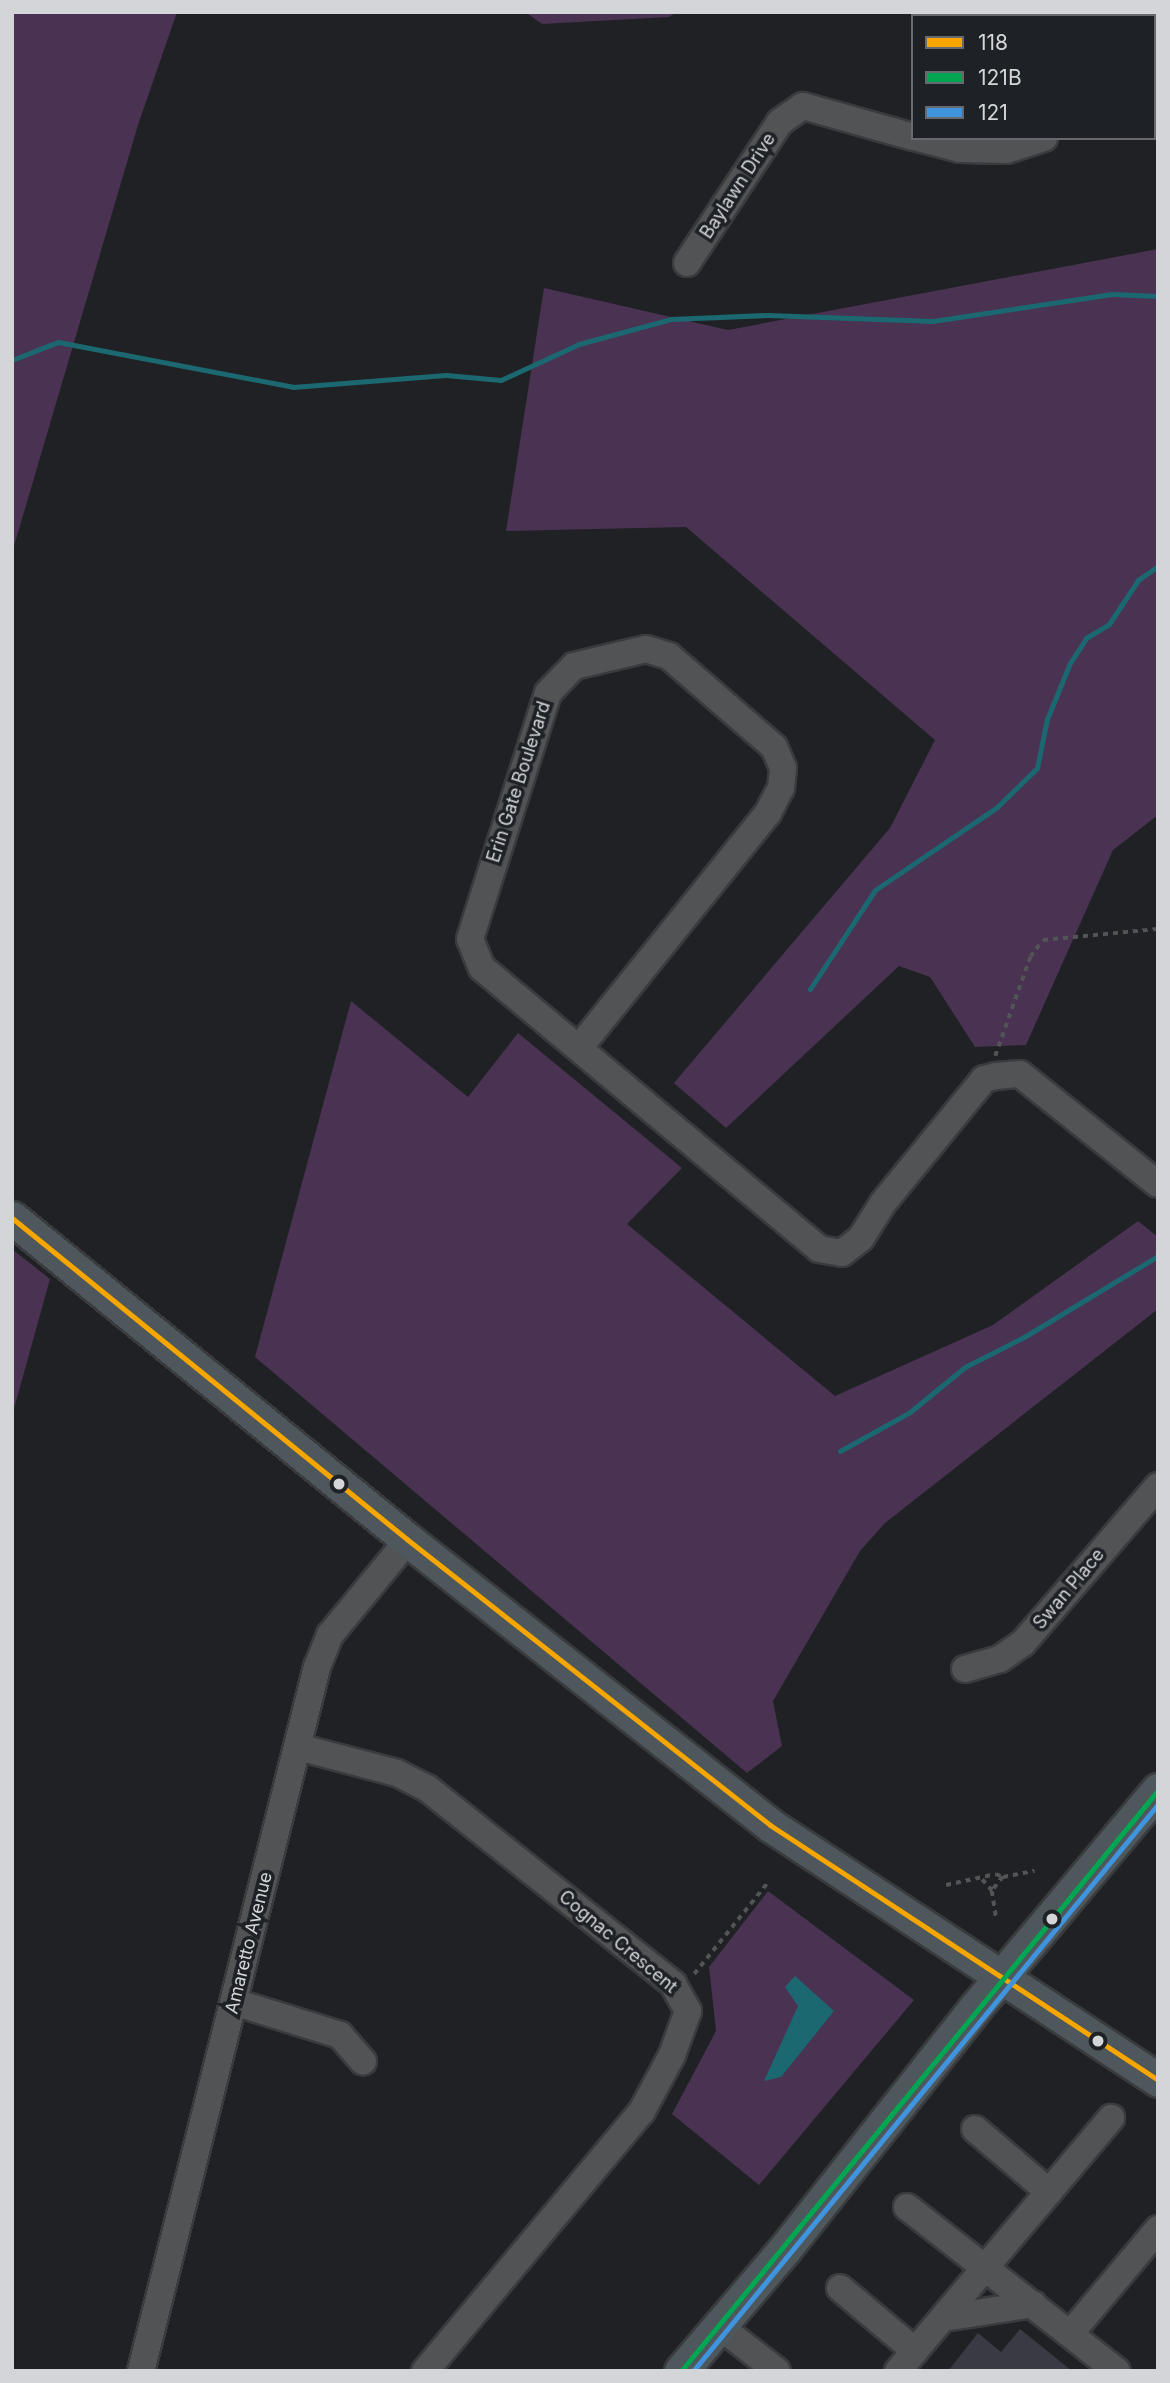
<!DOCTYPE html>
<style>
body{margin:0}
#map{position:relative;width:1170px;height:2383px;overflow:hidden;background:#1f2124;font-family:Inter,sans-serif}
div>[style]{position:absolute}
.green>*{inset:0;background:#493252}
.water>*{inset:0;background:#1c6870}
.stream>*{height:5px;margin:-2.5px;padding:0 2.5px;transform-origin:2.5px;border-radius:2.5px;background:#1c6870}
.building>*{inset:0;background:#3a3a44}
.path>*{height:3.5px;margin-top:-1.75px;transform-origin:0;background:repeating-linear-gradient(90deg,#535455 0 5px,transparent 0 10px)}
.roads{filter:drop-shadow(2px 0 #393b3e) drop-shadow(-2px 0 #393b3e) drop-shadow(0 2px #393b3e) drop-shadow(0 -2px #393b3e)}
.minor>*{height:26px;margin:-13px;padding:0 13px;transform-origin:13px;border-radius:13px;background:#515354}
.major>*{height:33px;margin:-16.5px;padding:0 16.5px;transform-origin:16.5px;border-radius:16.5px;background:#4e575b}
.bus-1>*{height:5px;margin:-2.5px;padding:0 2.5px;transform-origin:2.5px;border-radius:2.5px;background:#f7a600}
.bus-2>*{height:5px;margin:-2.5px;padding:0 2.5px;transform-origin:2.5px;border-radius:2.5px;background:#00a651}
.bus-3>*{height:5px;margin:-2.5px;padding:0 2.5px;transform-origin:2.5px;border-radius:2.5px;background:#4094de}
.dots>*{width:19px;height:19px;translate:-50% -50%;box-sizing:border-box;border:4px solid #1e2125;border-radius:50%}
span{translate:-50% -50%;white-space:nowrap;text-align:center;line-height:1.15;-webkit-text-stroke:7px #1e2125;paint-order:stroke}
.street-label{font-size:18px;color:#d3d5d8}
.frame{position:absolute;inset:0;border:14px solid #d3d5d8;pointer-events:none}
.legend{position:absolute;left:911px;top:14px;width:245px;height:126px;box-sizing:border-box;background:#1e2125;border:2px solid #66696d;margin:0;padding:9px 12px;list-style:none;font-size:21px;color:#d3d5d8}
.legend li{display:flex;align-items:center;gap:14px;height:35px}
.legend b{width:35px;border:2px solid #66696d}
</style>
<div id="map">
<div class="green">
<div style="clip-path:polygon(16px 12px,177px 12px,138px 125px,12px 553px,12px 17px)"></div>
<div style="clip-path:polygon(525px 12px,677px 12px,669px 17px,542px 24px)"></div>
<div style="clip-path:polygon(1158px 249px,1158px 815px,1113px 850px,1026px 1045px,975px 1047px,930px 977px,899px 966px,726px 1128px,674px 1083px,890px 828px,935px 740px,686px 527px,506px 531px,544px 288px,728px 330px)"></div>
<div style="clip-path:polygon(351px 1001px,468px 1097px,518px 1033px,682px 1168px,627px 1224px,835px 1396px,993px 1325px,1138px 1221px,1158px 1237px,1158px 1309px,885px 1523px,860px 1551px,773px 1701px,782px 1746px,747px 1773px,255px 1357px)"></div>
<div style="clip-path:polygon(12px 1249px,50px 1279px,12px 1416px)"></div>
<div style="clip-path:polygon(768px 1891px,914px 2000px,759px 2185px,672px 2114px,716px 2031px,709px 1967px)"></div>
</div>
<div class="water">
<div style="clip-path:polygon(795px 1976px,834px 2011px,781px 2077px,764px 2081px,798px 2006px,785px 1987px)"></div>
</div>
<div class="stream">
<div style="left:12px;top:360px;width:49px;rotate:-21.4deg"></div>
<div style="left:58px;top:342px;width:239px;rotate:10.8deg"></div>
<div style="left:293px;top:387px;width:153px;rotate:-4.5deg"></div>
<div style="left:446px;top:375px;width:55px;rotate:5.2deg"></div>
<div style="left:501px;top:380px;width:86px;rotate:-24.8deg"></div>
<div style="left:579px;top:344px;width:95px;rotate:-15.2deg"></div>
<div style="left:671px;top:319px;width:97px;rotate:-2.4deg"></div>
<div style="left:768px;top:315px;width:165px;rotate:2.1deg"></div>
<div style="left:933px;top:321px;width:181px;rotate:-8.6deg"></div>
<div style="left:1112px;top:294px;width:46px;rotate:2.5deg"></div>
<div style="left:810px;top:989px;width:118px;rotate:-56.7deg"></div>
<div style="left:875px;top:890px;width:148px;rotate:-34.2deg"></div>
<div style="left:997px;top:807px;width:56px;rotate:-44.3deg"></div>
<div style="left:1037px;top:768px;width:50px;rotate:-78.5deg"></div>
<div style="left:1047px;top:719px;width:61px;rotate:-67.7deg"></div>
<div style="left:1070px;top:663px;width:30px;rotate:-57deg"></div>
<div style="left:1086px;top:638px;width:27px;rotate:-31deg"></div>
<div style="left:1109px;top:624px;width:53px;rotate:-56.6deg"></div>
<div style="left:1138px;top:580px;width:24px;rotate:-35deg"></div>
<div style="left:840px;top:1451px;width:80px;rotate:-29.1deg"></div>
<div style="left:910px;top:1412px;width:71px;rotate:-39.3deg"></div>
<div style="left:965px;top:1367px;width:66px;rotate:-27deg"></div>
<div style="left:1024px;top:1337px;width:157px;rotate:-31.2deg"></div>
</div>
<div class="building">
<div style="clip-path:polygon(1020px 2329px,1072px 2371px,948px 2371px,978px 2333px,1001px 2352px)"></div>
</div>
<div class="path">
<div style="left:995px;top:1056px;width:105px;rotate:-70.5deg"></div>
<div style="left:1030px;top:957px;width:21px;rotate:-53deg"></div>
<div style="left:1043px;top:940px;width:116px;rotate:-5.5deg"></div>
<div style="left:1003px;top:1877px;width:32px;rotate:-11deg"></div>
<div style="left:946px;top:1885px;width:51px;rotate:-12.4deg"></div>
<div style="left:996px;top:1874px;width:8px;rotate:23deg"></div>
<div style="left:1003px;top:1877px;width:18px;rotate:128deg"></div>
<div style="left:992px;top:1891px;width:15px;rotate:-132deg"></div>
<div style="left:992px;top:1891px;width:26px;rotate:81deg"></div>
<div style="left:694px;top:1974px;width:119px;rotate:-51.1deg"></div>
</div>
<div class="roads">
<div class="minor">
<div style="left:931px;top:16px;width:17px"></div>
<div style="left:1154px;top:104px;width:4px;rotate:-14deg"></div>
<div style="left:918px;top:138px;width:43px;rotate:14.7deg"></div>
<div style="left:960px;top:149px;width:47px;rotate:1.2deg"></div>
<div style="left:1007px;top:150px;width:39px;rotate:-18deg"></div>
<div style="left:687px;top:263px;width:169px;rotate:-56.6deg"></div>
<div style="left:780px;top:122px;width:28px;rotate:-35deg"></div>
<div style="left:803px;top:106px;width:114px;rotate:15.7deg"></div>
<div style="left:579px;top:1048px;width:302px;rotate:-51.2deg"></div>
<div style="left:768px;top:813px;width:28px;rotate:-63deg"></div>
<div style="left:781px;top:788px;width:20px;rotate:-84deg"></div>
<div style="left:783px;top:768px;width:23px;rotate:-113deg"></div>
<div style="left:774px;top:747px;width:139px;rotate:-139.1deg"></div>
<div style="left:669px;top:656px;width:24px;rotate:-163deg"></div>
<div style="left:646px;top:649px;width:74px;rotate:166.7deg"></div>
<div style="left:574px;top:666px;width:37px;rotate:134deg"></div>
<div style="left:548px;top:693px;width:258px;rotate:107.6deg"></div>
<div style="left:470px;top:939px;width:31px;rotate:68deg"></div>
<div style="left:482px;top:968px;width:439px;rotate:39.8deg"></div>
<div style="left:819px;top:1249px;width:23px;rotate:10deg"></div>
<div style="left:842px;top:1253px;width:24px;rotate:-38deg"></div>
<div style="left:861px;top:1238px;width:41px;rotate:-57.8deg"></div>
<div style="left:883px;top:1203px;width:160px;rotate:-50.8deg"></div>
<div style="left:984px;top:1079px;width:12px;rotate:-14deg"></div>
<div style="left:996px;top:1076px;width:24px;rotate:-5deg"></div>
<div style="left:1020px;top:1074px;width:176px;rotate:38.6deg"></div>
<div style="left:965px;top:1669px;width:36px;rotate:-16deg"></div>
<div style="left:1000px;top:1659px;width:28px;rotate:-35deg"></div>
<div style="left:1023px;top:1643px;width:207px;rotate:-49.3deg"></div>
<div style="left:298px;top:1747px;width:102px;rotate:14.7deg"></div>
<div style="left:397px;top:1773px;width:34px;rotate:27deg"></div>
<div style="left:427px;top:1788px;width:315px;rotate:38.5deg"></div>
<div style="left:673px;top:1984px;width:31px;rotate:61deg"></div>
<div style="left:688px;top:2011px;width:47px;rotate:110deg"></div>
<div style="left:672px;top:2055px;width:64px;rotate:118.2deg"></div>
<div style="left:642px;top:2111px;width:339px;rotate:129.8deg"></div>
<div style="left:234px;top:2002px;width:111px;rotate:17.3deg"></div>
<div style="left:340px;top:2035px;width:35px;rotate:49deg"></div>
<div style="left:975px;top:2129px;width:97px;rotate:40.4deg"></div>
<div style="left:907px;top:2207px;width:266px;rotate:38deg"></div>
<div style="left:840px;top:2288px;width:98px;rotate:40deg"></div>
<div style="left:944px;top:2318px;width:90px;rotate:-8.9deg"></div>
<div style="left:719px;top:2326px;width:73px;rotate:37.8deg"></div>
<div style="left:1070px;top:2334px;width:137px;rotate:-50deg"></div>
<div style="left:141px;top:2371px;width:726px;rotate:-75.96deg"></div>
<div style="left:317px;top:1667px;width:35px;rotate:-68deg"></div>
<div style="left:330px;top:1635px;width:123px;rotate:-50.6deg"></div>
<div style="left:898px;top:2371px;width:331px;rotate:-49.9deg"></div>
</div>
<div class="major">
<div style="left:12px;top:1218px;width:510px;rotate:39.12deg"></div>
<div style="left:408px;top:1540px;width:461px;rotate:38.2deg"></div>
<div style="left:770px;top:1825px;width:464px;rotate:33.3deg"></div>
<div style="left:681px;top:2371px;width:159px;rotate:-49.6deg"></div>
<div style="left:784px;top:2250px;width:308px;rotate:-51.7deg"></div>
<div style="left:975px;top:2008px;width:285px;rotate:-50deg"></div>
</div>
</div>
<div class="bus-1">
<div style="left:12px;top:1218px;width:510px;rotate:39.12deg"></div>
<div style="left:408px;top:1540px;width:461px;rotate:38.2deg"></div>
<div style="left:770px;top:1825px;width:464px;rotate:33.3deg"></div>
</div>
<div class="bus-2">
<div style="left:681px;top:2371px;width:752px;rotate:-50.61deg"></div>
</div>
<div class="bus-3">
<div style="left:693px;top:2371px;width:733px;rotate:-50.64deg"></div>
</div>
<div class="dots">
<div style="left:339px;top:1484px;background:#d3d5d8"></div>
<div style="left:1052px;top:1919px;background:#d3d5d8"></div>
<div style="left:1098px;top:2041px;background:#d3d5d8"></div>
</div>
<div class="street-label">
<span style="left:738px;top:186px;rotate:-57deg">Baylawn Drive</span>
<span style="left:519px;top:782px;rotate:-72deg">Erin Gate Boulevard</span>
<span style="left:1069px;top:1589px;rotate:-50deg">Swan Place</span>
<span style="left:618px;top:1942px;rotate:40deg">Cognac Crescent</span>
<span style="left:249px;top:1943px;rotate:-76deg">Amaretto Avenue</span>
</div>
<div class="frame"></div>
<ul class="legend">
<li><b style="height:9px;background:#f7a600"></b>118</li>
<li><b style="height:9px;background:#00a651"></b>121B</li>
<li><b style="height:9px;background:#4094de"></b>121</li>
</ul>
</div>
